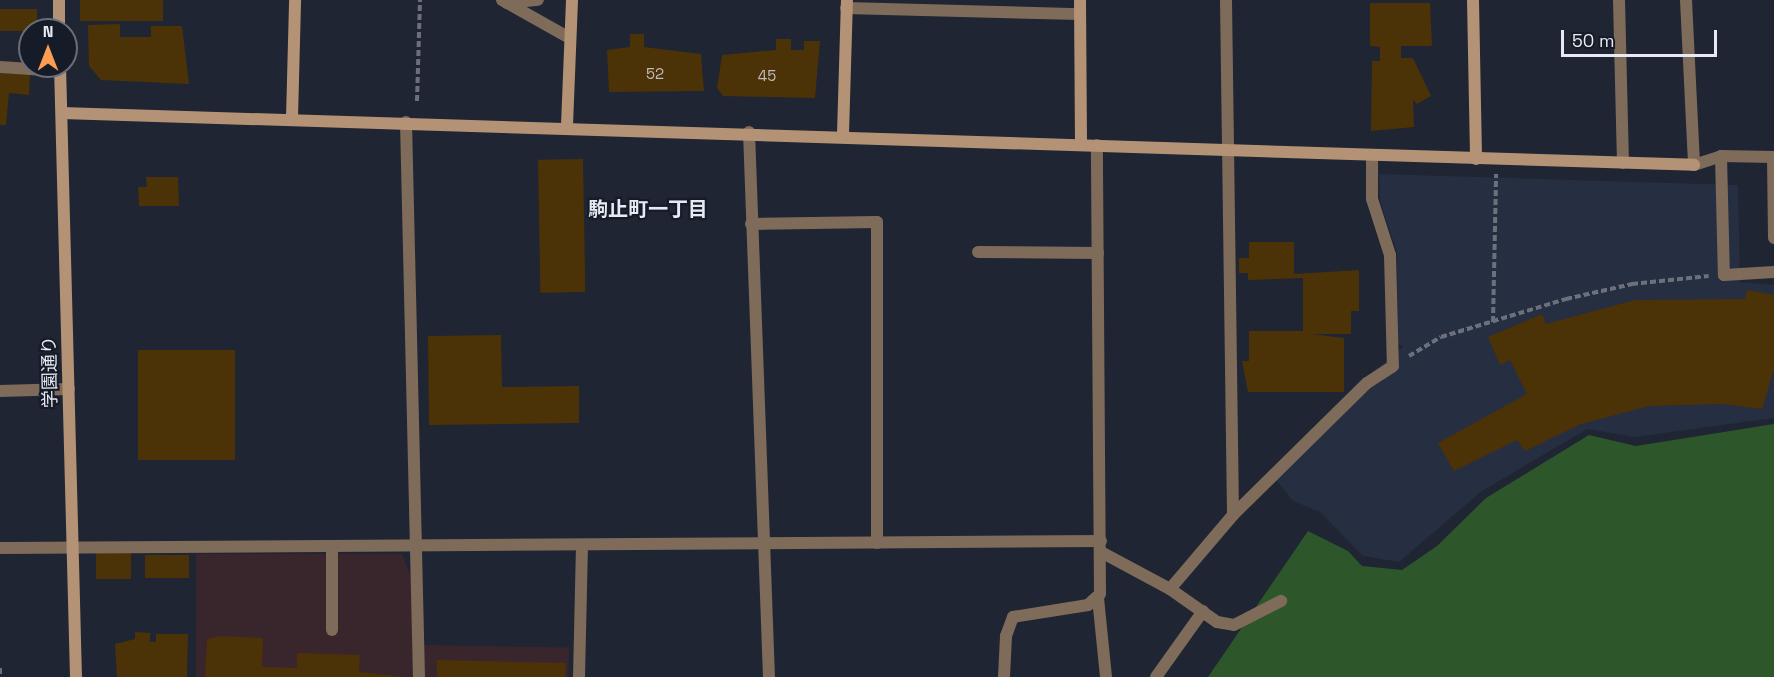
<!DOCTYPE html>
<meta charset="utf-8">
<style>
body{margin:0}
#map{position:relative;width:1774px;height:677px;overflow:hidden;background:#1f2532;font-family:"Space Grotesk","Noto Sans JP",sans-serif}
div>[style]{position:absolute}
.built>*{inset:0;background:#262e41}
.education>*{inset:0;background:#39262d;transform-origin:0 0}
.forest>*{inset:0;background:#2e562b}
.building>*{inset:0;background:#4c3207;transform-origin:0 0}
.path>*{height:4px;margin-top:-2px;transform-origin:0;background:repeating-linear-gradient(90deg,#6b707c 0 6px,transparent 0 9px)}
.lane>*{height:12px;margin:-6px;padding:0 6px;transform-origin:6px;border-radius:6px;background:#7f6b59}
.street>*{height:12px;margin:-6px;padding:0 6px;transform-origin:6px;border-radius:6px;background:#7f6b59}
.secondary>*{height:12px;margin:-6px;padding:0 6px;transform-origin:6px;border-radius:6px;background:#b39275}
span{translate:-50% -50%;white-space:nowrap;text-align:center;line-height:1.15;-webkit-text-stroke:4.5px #161b28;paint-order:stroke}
.number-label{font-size:15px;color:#c0bcb9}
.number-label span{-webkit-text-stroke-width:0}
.street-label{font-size:18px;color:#e6eaf4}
.neighbourhood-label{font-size:20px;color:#e6eaf4;font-weight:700}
.north{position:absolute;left:18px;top:18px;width:60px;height:60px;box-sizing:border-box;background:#161b28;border:2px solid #696e7a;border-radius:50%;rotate:0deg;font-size:16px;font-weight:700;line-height:24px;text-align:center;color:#e6eaf4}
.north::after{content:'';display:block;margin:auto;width:21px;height:27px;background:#fc9d53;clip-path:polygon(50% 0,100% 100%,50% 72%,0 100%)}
.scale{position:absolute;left:1561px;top:30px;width:156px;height:27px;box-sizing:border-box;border:3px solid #e6eaf4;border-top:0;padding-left:8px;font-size:18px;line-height:21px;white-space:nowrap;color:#e6eaf4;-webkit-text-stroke:4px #161b28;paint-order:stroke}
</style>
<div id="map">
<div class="built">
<div style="clip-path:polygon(1379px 174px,1738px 185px,1740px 282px,1774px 285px,1774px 418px,1635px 437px,1587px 429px,1482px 491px,1399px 562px,1363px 556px,1320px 512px,1293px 501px,1276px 480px,1352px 390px,1403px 347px,1398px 343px,1397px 252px,1380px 201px)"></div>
</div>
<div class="education">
<div style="clip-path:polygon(196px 554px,402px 554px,411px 577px,417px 677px,196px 677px)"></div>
<div style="left:424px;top:645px;width:145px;height:32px;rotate:1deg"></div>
</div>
<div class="forest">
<div style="clip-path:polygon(1774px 424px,1774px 677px,1208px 677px,1308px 531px,1348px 551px,1362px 566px,1402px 570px,1437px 546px,1486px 498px,1589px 435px,1636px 446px)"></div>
</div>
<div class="building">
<div style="left:80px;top:0;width:83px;height:21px"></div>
<div style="clip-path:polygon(1370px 3px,1430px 3px,1432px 46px,1401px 46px,1401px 58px,1413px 58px,1431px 96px,1417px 104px,1413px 99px,1414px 127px,1371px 131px,1372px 61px,1380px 61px,1380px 47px,1370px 46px)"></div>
<div style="left:0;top:9px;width:37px;height:22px"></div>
<div style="clip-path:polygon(120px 24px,120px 37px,151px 37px,151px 26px,182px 26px,189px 84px,101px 80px,89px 66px,88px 25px)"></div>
<div style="clip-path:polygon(630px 34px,644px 34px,644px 47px,701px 54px,704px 91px,609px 92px,607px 50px,630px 47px)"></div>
<div style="clip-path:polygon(776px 39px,791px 39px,791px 50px,804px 50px,804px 41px,820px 41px,815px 98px,723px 96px,717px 88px,722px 55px,776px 50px)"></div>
<div style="clip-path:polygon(0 73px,30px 75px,29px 95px,9px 93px,6px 125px,0 125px)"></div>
<div style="left:583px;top:159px;width:133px;height:45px;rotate:89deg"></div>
<div style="clip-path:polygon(146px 177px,178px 177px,179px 206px,139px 206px,138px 187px,147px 187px)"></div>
<div style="clip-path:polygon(1249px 242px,1294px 242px,1294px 274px,1359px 270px,1359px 311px,1351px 311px,1351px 334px,1312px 334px,1344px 338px,1344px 392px,1248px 392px,1242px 361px,1249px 361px,1249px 331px,1303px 331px,1303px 278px,1248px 280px,1248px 273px,1239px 273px,1239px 258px,1249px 258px)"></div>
<div style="clip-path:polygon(1747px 290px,1774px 295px,1774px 369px,1762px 409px,1722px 404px,1649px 406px,1581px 424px,1525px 451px,1517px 440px,1454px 471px,1438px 443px,1527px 394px,1510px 360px,1500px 365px,1488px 337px,1542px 314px,1546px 324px,1635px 300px,1745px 299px)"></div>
<div style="clip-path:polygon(501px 335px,502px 387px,579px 386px,579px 423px,429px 425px,428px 336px)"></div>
<div style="left:138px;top:350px;width:97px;height:110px"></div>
<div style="left:96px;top:552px;width:35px;height:27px"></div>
<div style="left:145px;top:555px;width:44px;height:23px"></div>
<div style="clip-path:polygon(135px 632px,150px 633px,150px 642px,156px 642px,156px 634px,188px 634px,187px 677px,117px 677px,115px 644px,135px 639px)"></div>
<div style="clip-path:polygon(221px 636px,263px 638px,262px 667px,297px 668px,297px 653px,360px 655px,359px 672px,405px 677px,205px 677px,207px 639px)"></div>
<div style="clip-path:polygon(437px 660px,566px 663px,565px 677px,437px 677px)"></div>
</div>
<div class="path">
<div style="left:417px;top:101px;width:101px;rotate:-88.3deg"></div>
<div style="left:1493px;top:322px;width:148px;rotate:-88.8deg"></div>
<div style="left:1409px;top:356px;width:37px;rotate:-31deg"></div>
<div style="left:1441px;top:337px;width:131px;rotate:-16.9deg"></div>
<div style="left:1566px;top:299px;width:68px;rotate:-12.8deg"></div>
<div style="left:1632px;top:284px;width:77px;rotate:-5.9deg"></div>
<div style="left:0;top:668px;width:9px;rotate:90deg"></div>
</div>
<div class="lane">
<div style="left:1619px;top:0;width:163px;rotate:88.6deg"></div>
<div style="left:507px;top:3px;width:31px;rotate:-6deg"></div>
<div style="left:1372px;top:156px;width:43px;rotate:90deg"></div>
<div style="left:1372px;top:199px;width:59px;rotate:72.2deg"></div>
<div style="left:1390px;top:255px;width:111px;rotate:88.5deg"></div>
<div style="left:1721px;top:156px;width:119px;rotate:88.6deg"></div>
<div style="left:1773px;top:157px;width:81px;rotate:89.3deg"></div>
<div style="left:1233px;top:515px;width:97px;rotate:130.4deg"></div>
<div style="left:1170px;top:589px;width:57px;rotate:35.1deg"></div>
<div style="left:1217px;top:622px;width:17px;rotate:10deg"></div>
<div style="left:1234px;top:625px;width:53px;rotate:-27.1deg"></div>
<div style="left:332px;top:548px;width:82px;rotate:90deg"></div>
<div style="left:1156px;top:677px;width:81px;rotate:-54.5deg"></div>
</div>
<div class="street">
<div style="left:502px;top:0;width:76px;rotate:29.3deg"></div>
<div style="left:1226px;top:0;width:515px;rotate:89.22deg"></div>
<div style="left:1686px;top:0;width:165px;rotate:87.2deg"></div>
<div style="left:1694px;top:165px;width:28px;rotate:-18deg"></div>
<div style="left:1721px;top:156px;width:53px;rotate:1.1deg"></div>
<div style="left:846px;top:8px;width:234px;rotate:1.5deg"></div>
<div style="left:0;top:67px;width:60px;rotate:3.8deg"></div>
<div style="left:406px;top:122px;width:555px;rotate:88.66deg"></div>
<div style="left:749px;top:132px;width:545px;rotate:87.9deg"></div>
<div style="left:751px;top:224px;width:126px;rotate:-0.9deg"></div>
<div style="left:877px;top:222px;width:321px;rotate:90deg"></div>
<div style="left:978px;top:252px;width:120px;rotate:0.5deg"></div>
<div style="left:1724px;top:275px;width:50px;rotate:-3.4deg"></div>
<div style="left:0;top:391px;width:69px;rotate:-1.7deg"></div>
<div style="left:1233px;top:515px;width:188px;rotate:-44.6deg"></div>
<div style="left:1367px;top:383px;width:31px;rotate:-33deg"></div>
<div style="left:0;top:548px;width:1101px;rotate:-0.36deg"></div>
<div style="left:1101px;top:552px;width:78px;rotate:28.2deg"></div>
<div style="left:1098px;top:598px;width:79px;rotate:84.2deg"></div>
<div style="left:579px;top:677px;width:132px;rotate:-88.7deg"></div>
<div style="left:1004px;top:677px;width:41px;rotate:-87.2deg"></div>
<div style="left:1006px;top:636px;width:20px;rotate:-70deg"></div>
<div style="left:1013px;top:617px;width:76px;rotate:-9.1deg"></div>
<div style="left:1088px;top:605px;width:16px;rotate:-43deg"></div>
<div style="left:1100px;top:594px;width:449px;rotate:-90.4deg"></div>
</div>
<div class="secondary">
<div style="left:59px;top:0;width:30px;rotate:90deg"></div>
<div style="left:1080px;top:0;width:144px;rotate:89.6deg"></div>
<div style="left:1473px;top:0;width:159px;rotate:88.9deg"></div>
<div style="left:60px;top:66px;width:611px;rotate:88.5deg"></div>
<div style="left:62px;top:113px;width:1633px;rotate:1.82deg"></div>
<div style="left:292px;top:118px;width:118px;rotate:-88.5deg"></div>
<div style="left:567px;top:125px;width:125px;rotate:-87.7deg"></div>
<div style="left:843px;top:134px;width:134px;rotate:-88.3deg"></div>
</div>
<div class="number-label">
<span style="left:655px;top:74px">52</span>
<span style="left:767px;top:76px">45</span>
</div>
<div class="street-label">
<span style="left:50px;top:372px;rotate:-91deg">学園通り</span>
</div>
<div class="neighbourhood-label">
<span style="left:648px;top:209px">駒止町一丁目</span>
</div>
<div class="north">N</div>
<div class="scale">50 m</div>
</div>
